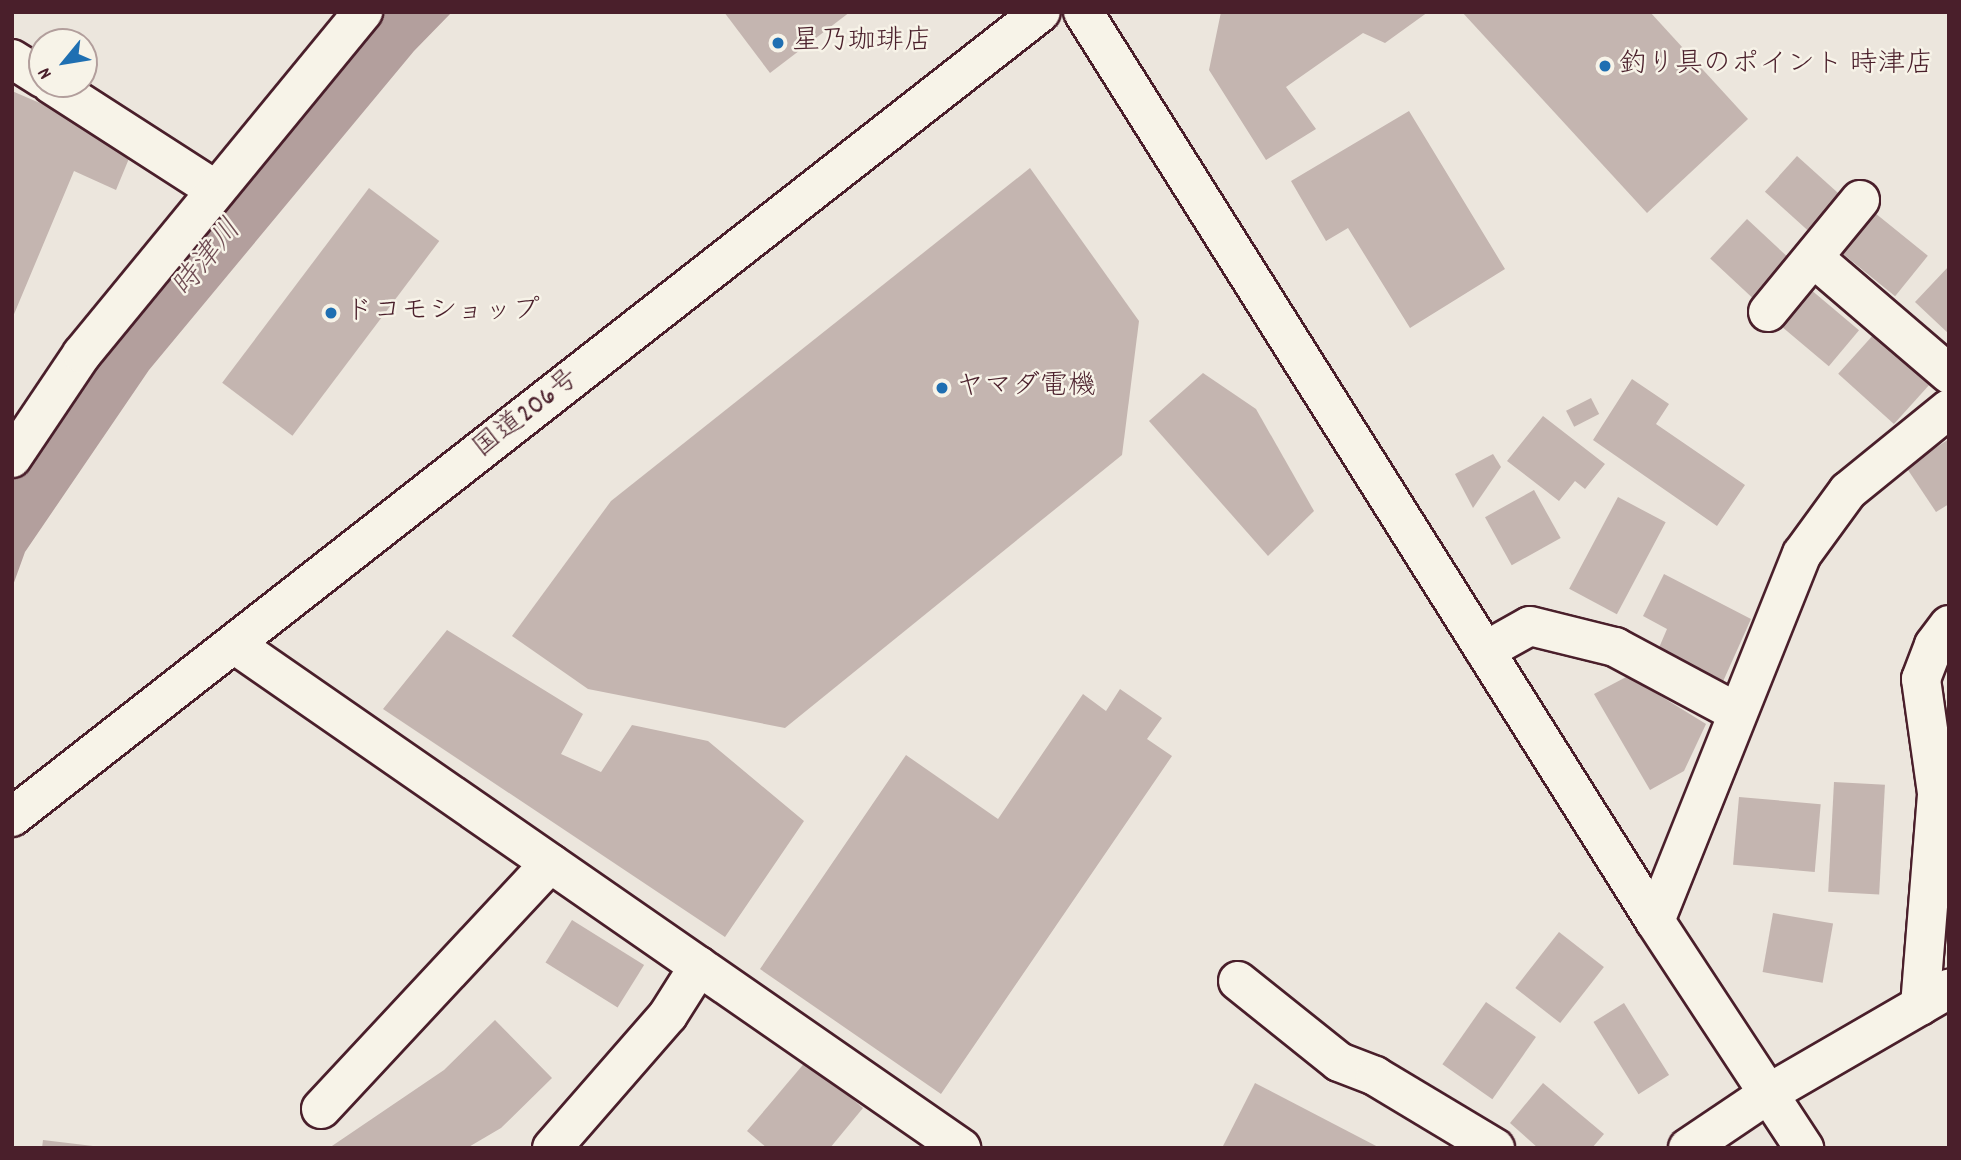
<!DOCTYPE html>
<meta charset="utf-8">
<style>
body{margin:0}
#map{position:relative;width:1961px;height:1160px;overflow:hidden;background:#ece6dd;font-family:Dekko,"Klee One",sans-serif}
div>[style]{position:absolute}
.water>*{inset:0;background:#b39f9d}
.building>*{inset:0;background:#c4b5b0;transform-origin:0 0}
.roads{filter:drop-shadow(2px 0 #4a1f2b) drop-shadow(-2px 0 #4a1f2b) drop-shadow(0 2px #4a1f2b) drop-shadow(0 -2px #4a1f2b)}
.street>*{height:38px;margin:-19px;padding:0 19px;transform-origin:19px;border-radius:19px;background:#f7f3e8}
.secondary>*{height:38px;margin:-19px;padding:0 19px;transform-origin:19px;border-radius:19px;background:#f7f3e8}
.highway>*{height:38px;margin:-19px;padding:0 19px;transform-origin:19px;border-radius:19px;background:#f7f3e8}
.dots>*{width:19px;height:19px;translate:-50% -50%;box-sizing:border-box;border:4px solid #f7f3e8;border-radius:50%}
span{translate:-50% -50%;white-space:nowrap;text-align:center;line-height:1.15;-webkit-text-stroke:5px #f7f3e8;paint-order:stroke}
.poi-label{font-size:28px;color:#4a1f2b}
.left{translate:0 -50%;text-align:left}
.street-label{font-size:28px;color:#4a1f2b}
.water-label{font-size:30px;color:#6f4c53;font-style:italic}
.frame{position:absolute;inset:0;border:14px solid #4a1f2b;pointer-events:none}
.north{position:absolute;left:28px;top:28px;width:70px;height:70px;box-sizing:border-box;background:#f7f3e8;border:2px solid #b29e9c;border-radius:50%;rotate:240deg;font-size:19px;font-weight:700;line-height:28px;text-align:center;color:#4a1f2b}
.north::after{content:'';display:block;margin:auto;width:24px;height:32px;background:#1f6fb2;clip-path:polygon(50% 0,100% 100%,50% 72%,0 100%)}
</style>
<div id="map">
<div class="water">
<div style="clip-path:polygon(375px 12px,452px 12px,414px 51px,149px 370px,25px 552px,12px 588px,12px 481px,136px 306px)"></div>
</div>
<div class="building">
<div style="clip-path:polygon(724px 12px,850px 12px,770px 73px)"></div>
<div style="clip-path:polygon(1221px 12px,1428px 12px,1385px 43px,1363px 33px,1286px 87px,1316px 129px,1266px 160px,1209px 70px)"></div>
<div style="clip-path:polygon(1462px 12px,1650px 12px,1748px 119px,1647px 213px)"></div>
<div style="clip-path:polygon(12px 91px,135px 144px,116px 190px,74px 171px,12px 319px)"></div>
<div style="clip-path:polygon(1409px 111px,1505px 269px,1410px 328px,1348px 228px,1326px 241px,1291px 181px)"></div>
<div style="left:1797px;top:156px;width:62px;height:48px;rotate:42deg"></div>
<div style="clip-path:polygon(1030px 168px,1139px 321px,1122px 455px,785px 728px,588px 689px,512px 636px,611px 501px)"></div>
<div style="left:369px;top:188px;width:88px;height:244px;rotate:37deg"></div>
<div style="left:1875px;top:213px;width:68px;height:52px;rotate:39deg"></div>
<div style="left:1747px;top:219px;width:62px;height:54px;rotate:43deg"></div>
<div style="clip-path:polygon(1949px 266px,1949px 334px,1915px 302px)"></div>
<div style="left:1810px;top:289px;width:64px;height:47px;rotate:40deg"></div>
<div style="left:1875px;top:333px;width:75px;height:55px;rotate:42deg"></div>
<div style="clip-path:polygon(1203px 373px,1256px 409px,1314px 511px,1268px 556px,1149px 421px)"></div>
<div style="clip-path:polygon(1632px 379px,1669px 404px,1656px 424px,1745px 485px,1717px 526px,1593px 440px)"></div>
<div style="left:1591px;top:398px;width:18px;height:28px;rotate:63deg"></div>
<div style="clip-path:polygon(1543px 416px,1605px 464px,1585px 489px,1575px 481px,1559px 501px,1507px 461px)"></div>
<div style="clip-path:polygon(1949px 439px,1949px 504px,1936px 512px,1906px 467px)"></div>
<div style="clip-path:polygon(1493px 454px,1501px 467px,1473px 508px,1455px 474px)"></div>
<div style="left:1534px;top:490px;width:55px;height:56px;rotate:61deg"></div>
<div style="left:1618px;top:497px;width:54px;height:104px;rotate:28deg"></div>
<div style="clip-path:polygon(1664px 574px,1751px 619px,1721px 686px,1655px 657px,1667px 629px,1643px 616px)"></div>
<div style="clip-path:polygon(447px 630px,583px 714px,561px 754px,601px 772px,632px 725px,708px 741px,804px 821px,725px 937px,383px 709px)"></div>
<div style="clip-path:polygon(1628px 676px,1706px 724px,1684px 771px,1650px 790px,1594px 694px)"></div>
<div style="clip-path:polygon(1120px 689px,1162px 718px,1147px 739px,1172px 756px,941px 1094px,760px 969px,906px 755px,998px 819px,1083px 694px,1106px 711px)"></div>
<div style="left:1834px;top:782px;width:51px;height:110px;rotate:3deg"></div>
<div style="left:1739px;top:797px;width:82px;height:68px;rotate:5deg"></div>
<div style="left:1773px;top:913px;width:61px;height:60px;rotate:10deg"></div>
<div style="left:572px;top:920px;width:85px;height:50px;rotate:32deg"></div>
<div style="left:1559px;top:932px;width:57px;height:71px;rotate:38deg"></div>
<div style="left:1486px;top:1002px;width:61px;height:76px;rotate:35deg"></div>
<div style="left:1624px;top:1003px;width:85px;height:36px;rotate:58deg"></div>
<div style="clip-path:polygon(495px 1020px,552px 1078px,501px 1128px,467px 1148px,329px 1148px,444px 1070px)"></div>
<div style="clip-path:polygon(807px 1060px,863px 1108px,830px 1148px,767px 1148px,747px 1131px)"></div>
<div style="clip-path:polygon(1255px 1083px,1380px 1148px,1222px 1148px)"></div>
<div style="clip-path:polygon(1543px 1083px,1604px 1134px,1592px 1148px,1538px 1148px,1510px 1123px)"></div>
<div style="clip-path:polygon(43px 1140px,93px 1146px,93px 1148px,42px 1148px)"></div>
</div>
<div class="roads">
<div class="street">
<div style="left:12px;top:59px;width:36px;rotate:32deg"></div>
<div style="left:51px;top:84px;width:194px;rotate:32.8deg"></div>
<div style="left:1815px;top:259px;width:177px;rotate:40.6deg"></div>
<div style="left:1768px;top:312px;width:145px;rotate:-50.6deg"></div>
<div style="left:12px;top:458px;width:125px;rotate:-56.1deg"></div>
<div style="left:82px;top:354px;width:443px;rotate:-50.6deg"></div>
<div style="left:234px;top:644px;width:885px;rotate:34.73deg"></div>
<div style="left:1485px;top:651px;width:51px;rotate:-29.1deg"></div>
<div style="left:1530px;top:626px;width:88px;rotate:13.9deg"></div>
<div style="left:1615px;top:647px;width:137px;rotate:28.2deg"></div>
<div style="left:1655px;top:921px;width:395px;rotate:-68.2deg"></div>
<div style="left:1802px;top:554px;width:78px;rotate:-53.9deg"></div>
<div style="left:1848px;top:491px;width:130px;rotate:-39.1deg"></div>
<div style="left:1238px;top:981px;width:129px;rotate:38.7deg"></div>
<div style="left:1339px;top:1062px;width:39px;rotate:21deg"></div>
<div style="left:1375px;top:1076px;width:140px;rotate:31deg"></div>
<div style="left:1920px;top:1006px;width:214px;rotate:-85.4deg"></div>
<div style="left:1937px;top:793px;width:115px;rotate:-98deg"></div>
<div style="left:1921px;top:679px;width:36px;rotate:-69deg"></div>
<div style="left:1934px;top:645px;width:25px;rotate:-53deg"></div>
<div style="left:321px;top:1109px;width:336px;rotate:-47deg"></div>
<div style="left:552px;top:1148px;width:176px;rotate:-48.9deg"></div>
<div style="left:668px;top:1015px;width:58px;rotate:-57.7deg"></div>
<div style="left:1688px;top:1148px;width:100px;rotate:-34deg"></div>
</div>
<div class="secondary">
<div style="left:1083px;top:12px;width:1074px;rotate:57.82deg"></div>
<div style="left:1655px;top:921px;width:272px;rotate:56.7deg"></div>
<div style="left:1771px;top:1092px;width:206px;rotate:-30.1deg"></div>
</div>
<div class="highway">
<div style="left:12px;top:817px;width:1306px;rotate:-38.04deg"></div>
</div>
</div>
<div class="dots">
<div style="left:778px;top:43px;background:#1f6fb2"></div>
<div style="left:1605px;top:66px;background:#1f6fb2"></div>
<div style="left:331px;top:313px;background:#1f6fb2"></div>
<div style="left:942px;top:388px;background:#1f6fb2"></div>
</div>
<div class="poi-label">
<span class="left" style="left:792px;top:43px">星乃珈琲店</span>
<span class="left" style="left:1619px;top:66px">釣り具のポイント 時津店</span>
<span class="left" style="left:345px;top:313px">ドコモショップ</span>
<span class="left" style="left:956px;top:388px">ヤマダ電機</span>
</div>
<div class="street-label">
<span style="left:527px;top:415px;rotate:-38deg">国道206号</span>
</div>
<div class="water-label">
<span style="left:209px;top:260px;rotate:-51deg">時津川</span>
</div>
<div class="frame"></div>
<div class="north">N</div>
</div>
